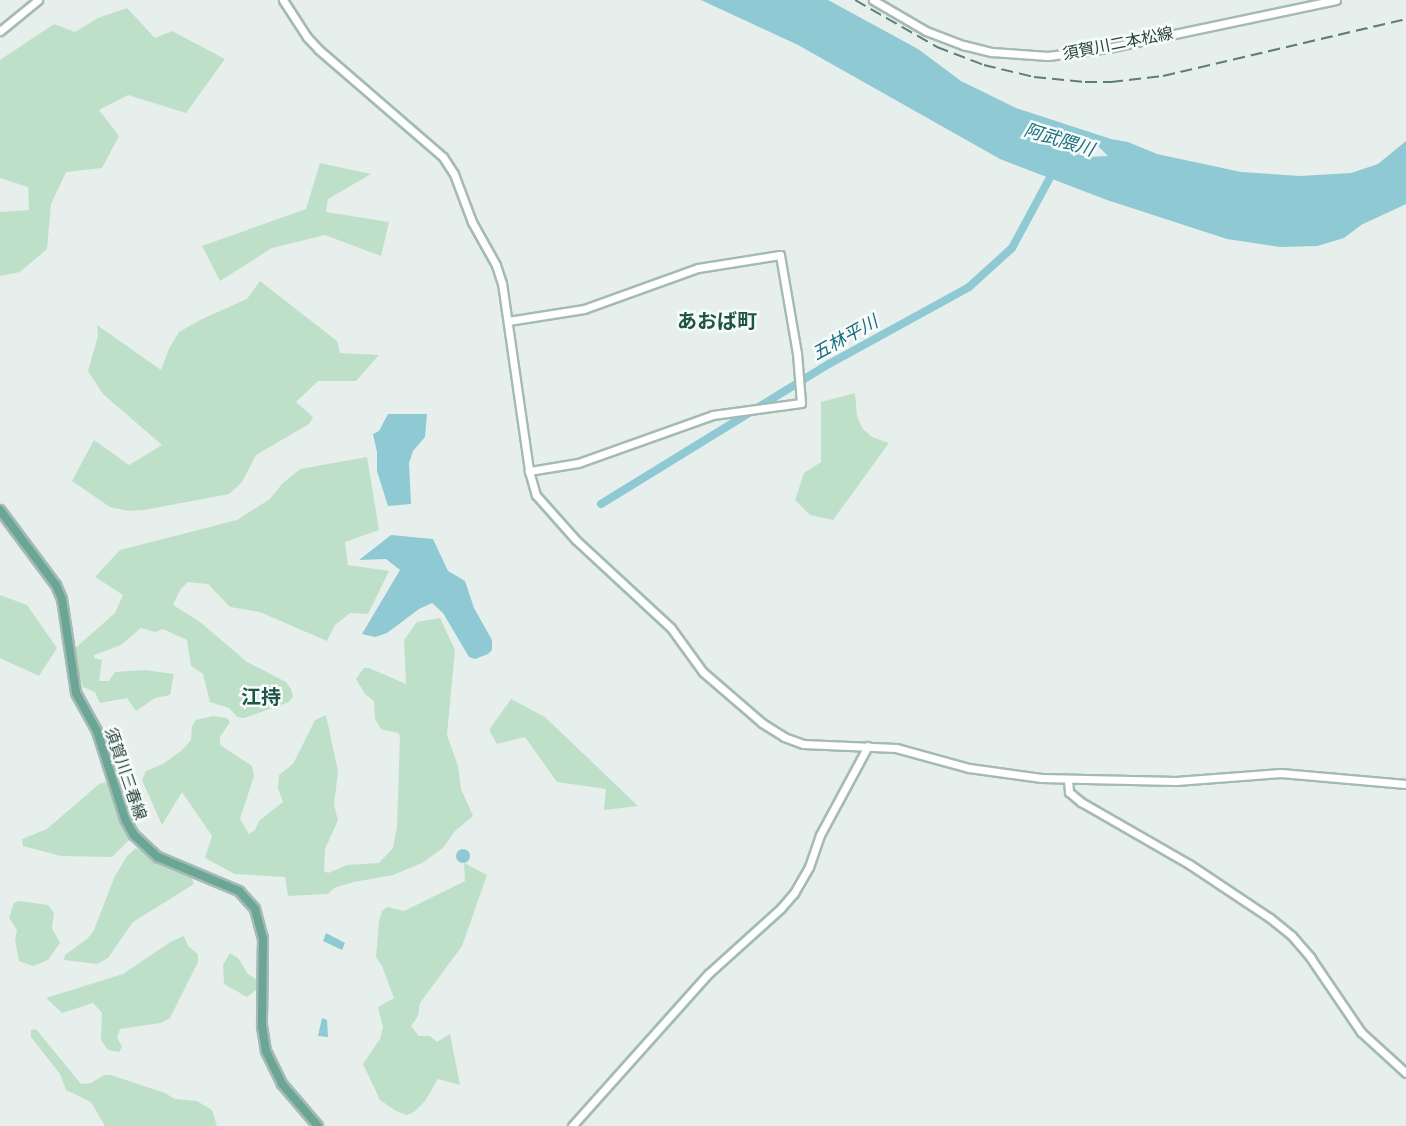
<!DOCTYPE html>
<meta charset="utf-8">
<style>
body{margin:0}
#map{position:relative;width:1406px;height:1126px;overflow:hidden;background:#e6efeb;font-family:"Fira Sans","Noto Sans JP",sans-serif}
div>[style]{position:absolute}
.green>*{inset:0;background:#bfe0c8}
.water>*{inset:0;background:#8ec9d4}
.round{border-radius:50%}
.river>*{height:8px;margin:-4px;padding:0 4px;transform-origin:4px;border-radius:4px;background:#8ec9d4}
.roads{filter:drop-shadow(2px 0 #a4bbb3) drop-shadow(-2px 0 #a4bbb3) drop-shadow(0 2px #a4bbb3) drop-shadow(0 -2px #a4bbb3)}
.secondary>*{height:7px;margin:-3.5px;padding:0 3.5px;transform-origin:3.5px;border-radius:3.5px;background:#fff}
.primary>*{height:8px;margin:-4px;padding:0 4px;transform-origin:4px;border-radius:4px;background:#6aa596}
.rail>*{height:1.5px;margin-top:-0.75px;transform-origin:0;background:repeating-linear-gradient(90deg,#5f7d75 0 12px,transparent 0 18px)}
span{translate:-50% -50%;white-space:nowrap;text-align:center;line-height:1.15;-webkit-text-stroke:5px #f7fbf9;paint-order:stroke}
.street-label{font-size:16px;color:#24423a}
.water-label{font-size:18px;color:#1c6f80;font-style:italic}
.quarter-label{font-size:20px;color:#1f5548;font-weight:700}
</style>
<div id="map">
<div class="green">
<div style="clip-path:polygon(127px 8px,155px 38px,172px 31px,225px 59px,186px 113px,128px 95px,99px 110px,119px 136px,102px 168px,66px 172px,51px 204px,47px 249px,20px 272px,0 276px,0 212px,29px 210px,28px 187px,0 178px,0 60px,54px 24px,75px 32px,98px 18px)"></div>
<div style="clip-path:polygon(320px 163px,371px 174px,328px 199px,326px 212px,389px 222px,381px 256px,325px 235px,272px 248px,220px 281px,202px 246px,306px 209px)"></div>
<div style="clip-path:polygon(260px 281px,337px 341px,340px 353px,379px 355px,356px 381px,318px 381px,296px 402px,313px 417px,309px 424px,256px 455px,242px 482px,229px 494px,144px 510px,128px 511px,110px 507px,72px 481px,94px 440px,129px 465px,162px 445px,103px 394px,88px 371px,98px 336px,97px 325px,161px 370px,169px 349px,179px 332px,202px 319px,247px 299px)"></div>
<div style="clip-path:polygon(855px 393px,857px 416px,862px 428px,872px 437px,889px 443px,833px 520px,810px 515px,795px 500px,804px 473px,821px 462px,821px 402px)"></div>
<div style="clip-path:polygon(367px 457px,379px 530px,345px 542px,348px 565px,389px 571px,368px 614px,350px 613px,335px 625px,327px 641px,260px 612px,230px 607px,208px 584px,188px 582px,180px 590px,173px 605px,200px 622px,247px 662px,286px 682px,291px 689px,293px 697px,289px 702px,244px 718px,237px 717px,229px 708px,210px 702px,203px 674px,191px 666px,187px 640px,163px 629px,155px 632px,141px 628px,121px 645px,94px 655px,94px 658px,102px 660px,99px 681px,109px 681px,115px 672px,145px 670px,174px 674px,170px 695px,155px 698px,136px 711px,127px 698px,100px 703px,95px 692px,83px 687px,72px 651px,115px 613px,123px 595px,95px 577px,120px 550px,237px 520px,270px 499px,282px 484px,300px 469px)"></div>
<div style="clip-path:polygon(0 579px,0 595px,27px 605px,57px 648px,39px 676px,0 658px)"></div>
<div style="clip-path:polygon(440px 618px,455px 650px,447px 735px,458px 766px,461px 789px,473px 816px,454px 832px,443px 848px,422px 863px,393px 875px,354px 882px,334px 888px,328px 894px,288px 896px,285px 877px,235px 874px,205px 858px,212px 836px,182px 792px,162px 825px,142px 780px,146px 771px,163px 764px,182px 750px,191px 740px,192px 726px,196px 720px,213px 716px,227px 718px,230px 722px,220px 737px,220px 745px,252px 766px,254px 776px,240px 819px,249px 834px,255px 830px,259px 821px,283px 802px,278px 788px,279px 775px,293px 764px,315px 720px,326px 715px,338px 771px,334px 805px,338px 820px,325px 849px,324px 871px,328px 873px,347px 865px,379px 863px,393px 848px,397px 827px,400px 736px,398px 733px,381px 729px,375px 719px,374px 701px,365px 694px,356px 679px,364px 668px,369px 668px,406px 684px,404px 640px,417px 622px)"></div>
<div style="clip-path:polygon(511px 699px,545px 717px,638px 806px,604px 810px,606px 789px,557px 782px,525px 737px,497px 744px,489px 730px)"></div>
<div style="clip-path:polygon(106px 782px,111px 786px,129px 840px,112px 857px,61px 856px,23px 846px,22px 839px,47px 829px,99px 784px)"></div>
<div style="clip-path:polygon(136px 848px,158px 861px,190px 874px,194px 884px,133px 922px,108px 958px,97px 964px,64px 960px,65px 955px,88px 938px,94px 930px,114px 878px,127px 856px)"></div>
<div style="clip-path:polygon(464px 863px,487px 875px,462px 946px,420px 1003px,418px 1016px,411px 1026px,419px 1036px,430px 1036px,437px 1042px,450px 1034px,460px 1085px,438px 1079px,425px 1101px,414px 1112px,407px 1115px,396px 1111px,380px 1100px,363px 1064px,380px 1039px,383px 1027px,378px 1007px,394px 998px,382px 966px,376px 957px,379px 921px,382px 911px,387px 907px,404px 911px,465px 881px)"></div>
<div style="clip-path:polygon(19px 901px,48px 905px,54px 913px,52px 928px,60px 943px,48px 960px,33px 966px,19px 961px,15px 939px,17px 930px,9px 918px,14px 903px)"></div>
<div style="clip-path:polygon(184px 936px,188px 946px,198px 954px,198px 962px,170px 1018px,161px 1023px,120px 1029px,117px 1037px,122px 1047px,119px 1052px,108px 1050px,101px 1040px,102px 1013px,93px 1003px,62px 1013px,46px 998px,123px 974px,172px 941px)"></div>
<div style="clip-path:polygon(230px 953px,238px 958px,248px 974px,257px 980px,258px 988px,247px 997px,224px 984px,223px 965px)"></div>
<div style="clip-path:polygon(36px 1029px,81px 1084px,91px 1083px,104px 1075px,111px 1075px,165px 1093px,175px 1099px,197px 1101px,212px 1110px,217px 1126px,105px 1126px,91px 1102px,66px 1090px,60px 1074px,31px 1037px,31px 1030px)"></div>
</div>
<div class="water">
<div style="clip-path:polygon(evenodd,701px 0,828px 0,918px 49px,961px 81px,1016px 108px,1111px 139px,1128px 142px,1157px 154px,1241px 172px,1300px 176px,1351px 173px,1378px 164px,1406px 141px,1406px 204px,1361px 225px,1344px 238px,1317px 246px,1280px 247px,1227px 239px,1107px 200px,1000px 159px,798px 45px,701px 0,1075px 134px,1098px 146px,1108px 156px,1089px 157px,1081px 150px,1078px 143px,1068px 137px,1075px 134px)"></div>
<div style="clip-path:polygon(388px 414px,427px 414px,425px 437px,413px 451px,409px 463px,411px 504px,388px 506px,377px 471px,377px 452px,373px 434px,379px 431px)"></div>
<div style="clip-path:polygon(391px 535px,433px 539px,448px 571px,465px 581px,474px 608px,492px 640px,492px 650px,488px 654px,475px 659px,469px 657px,443px 613px,432px 603px,419px 609px,387px 633px,375px 637px,362px 634px,400px 570px,386px 559px,359px 560px)"></div>
<div class="round" style="left:456px;top:849px;width:14px;height:14px"></div>
<div style="clip-path:polygon(326px 933px,345px 943px,342px 950px,323px 941px)"></div>
<div style="clip-path:polygon(322px 1018px,327px 1020px,328px 1037px,318px 1036px)"></div>
</div>
<div class="river">
<div style="left:601px;top:504px;width:268px;rotate:-31.6deg"></div>
<div style="left:829px;top:364px;width:160px;rotate:-28.8deg"></div>
<div style="left:969px;top:287px;width:58px;rotate:-42.2deg"></div>
<div style="left:1012px;top:248px;width:86px;rotate:-61.7deg"></div>
</div>
<div class="roads">
<div class="secondary">
<div style="left:283px;top:0;width:44px;rotate:57deg"></div>
<div style="left:307px;top:37px;width:16px;rotate:47deg"></div>
<div style="left:318px;top:49px;width:165px;rotate:40.8deg"></div>
<div style="left:443px;top:157px;width:20px;rotate:57deg"></div>
<div style="left:454px;top:174px;width:51px;rotate:69.4deg"></div>
<div style="left:472px;top:222px;width:49px;rotate:60.8deg"></div>
<div style="left:496px;top:265px;width:19px;rotate:72deg"></div>
<div style="left:502px;top:283px;width:190px;rotate:81.8deg"></div>
<div style="left:529px;top:471px;width:25px;rotate:74deg"></div>
<div style="left:536px;top:495px;width:60px;rotate:48.4deg"></div>
<div style="left:576px;top:540px;width:129px;rotate:42.8deg"></div>
<div style="left:671px;top:628px;width:54px;rotate:54deg"></div>
<div style="left:703px;top:672px;width:78px;rotate:40.8deg"></div>
<div style="left:762px;top:723px;width:26px;rotate:32deg"></div>
<div style="left:784px;top:737px;width:20px;rotate:20deg"></div>
<div style="left:803px;top:744px;width:93px;rotate:2.5deg"></div>
<div style="left:896px;top:748px;width:76px;rotate:15.3deg"></div>
<div style="left:969px;top:768px;width:73px;rotate:7.9deg"></div>
<div style="left:1041px;top:778px;width:135px;rotate:1.3deg"></div>
<div style="left:1176px;top:781px;width:105px;rotate:-4.4deg"></div>
<div style="left:1281px;top:773px;width:125px;rotate:5deg"></div>
<div style="left:873px;top:0;width:61px;rotate:30.3deg"></div>
<div style="left:926px;top:31px;width:40px;rotate:21deg"></div>
<div style="left:963px;top:45px;width:30px;rotate:14deg"></div>
<div style="left:992px;top:52px;width:56px;rotate:4.1deg"></div>
<div style="left:1048px;top:56px;width:61px;rotate:-7.6deg"></div>
<div style="left:1108px;top:48px;width:233px;rotate:-11.9deg"></div>
<div style="left:0;top:31px;width:49px;rotate:-39.2deg"></div>
<div style="left:508px;top:321px;width:77px;rotate:-9deg"></div>
<div style="left:584px;top:309px;width:121px;rotate:-19.8deg"></div>
<div style="left:698px;top:268px;width:83px;rotate:-9deg"></div>
<div style="left:780px;top:255px;width:99px;rotate:80.2deg"></div>
<div style="left:797px;top:353px;width:50px;rotate:85.4deg"></div>
<div style="left:801px;top:403px;width:89px;rotate:172.2deg"></div>
<div style="left:713px;top:415px;width:143px;rotate:160.4deg"></div>
<div style="left:578px;top:463px;width:50px;rotate:170.7deg"></div>
<div style="left:1068px;top:780px;width:12px;rotate:85deg"></div>
<div style="left:1069px;top:792px;width:16px;rotate:40deg"></div>
<div style="left:1081px;top:802px;width:125px;rotate:29.9deg"></div>
<div style="left:1189px;top:864px;width:97px;rotate:33.7deg"></div>
<div style="left:1270px;top:918px;width:28px;rotate:39deg"></div>
<div style="left:1292px;top:936px;width:28px;rotate:49deg"></div>
<div style="left:1310px;top:957px;width:91px;rotate:55.8deg"></div>
<div style="left:1361px;top:1032px;width:61px;rotate:42.3deg"></div>
<div style="left:572px;top:1126px;width:204px;rotate:-48.2deg"></div>
<div style="left:708px;top:974px;width:98px;rotate:-42.1deg"></div>
<div style="left:781px;top:908px;width:20px;rotate:-49deg"></div>
<div style="left:794px;top:893px;width:30px;rotate:-60deg"></div>
<div style="left:809px;top:867px;width:34px;rotate:-71deg"></div>
<div style="left:820px;top:835px;width:101px;rotate:-61.7deg"></div>
</div>
<div class="primary">
<div style="left:0;top:510px;width:94px;rotate:53.3deg"></div>
<div style="left:56px;top:585px;width:15px;rotate:67deg"></div>
<div style="left:62px;top:599px;width:95px;rotate:81.5deg"></div>
<div style="left:76px;top:693px;width:43px;rotate:61.1deg"></div>
<div style="left:97px;top:731px;width:92px;rotate:72.3deg"></div>
<div style="left:125px;top:819px;width:18px;rotate:61deg"></div>
<div style="left:134px;top:835px;width:33px;rotate:43deg"></div>
<div style="left:158px;top:857px;width:88px;rotate:22.8deg"></div>
<div style="left:239px;top:891px;width:24px;rotate:48deg"></div>
<div style="left:255px;top:909px;width:30px;rotate:75deg"></div>
<div style="left:263px;top:938px;width:88px;rotate:90.7deg"></div>
<div style="left:262px;top:1026px;width:25px;rotate:81deg"></div>
<div style="left:266px;top:1051px;width:37px;rotate:64deg"></div>
<div style="left:282px;top:1084px;width:55px;rotate:49.4deg"></div>
</div>
</div>
<div class="rail">
<div style="left:855px;top:0;width:95px;rotate:29.8deg"></div>
<div style="left:937px;top:47px;width:50px;rotate:21deg"></div>
<div style="left:984px;top:65px;width:51px;rotate:13.5deg"></div>
<div style="left:1034px;top:77px;width:51px;rotate:5.6deg"></div>
<div style="left:1085px;top:82px;width:26px"></div>
<div style="left:1111px;top:82px;width:52px;rotate:-6.6deg"></div>
<div style="left:1163px;top:76px;width:250px;rotate:-13.2deg"></div>
</div>
<div class="street-label">
<span style="left:1118px;top:44px;rotate:-11deg">須賀川二本松線</span>
<span style="left:125px;top:774px;rotate:71deg">須賀川三春線</span>
</div>
<div class="water-label">
<span style="left:1059px;top:140px;rotate:17deg">阿武隈川</span>
<span style="left:845px;top:338px;rotate:-29deg">五林平川</span>
</div>
<div class="quarter-label">
<span style="left:717px;top:321px">あおば町</span>
<span style="left:261px;top:697px">江持</span>
</div>
</div>
